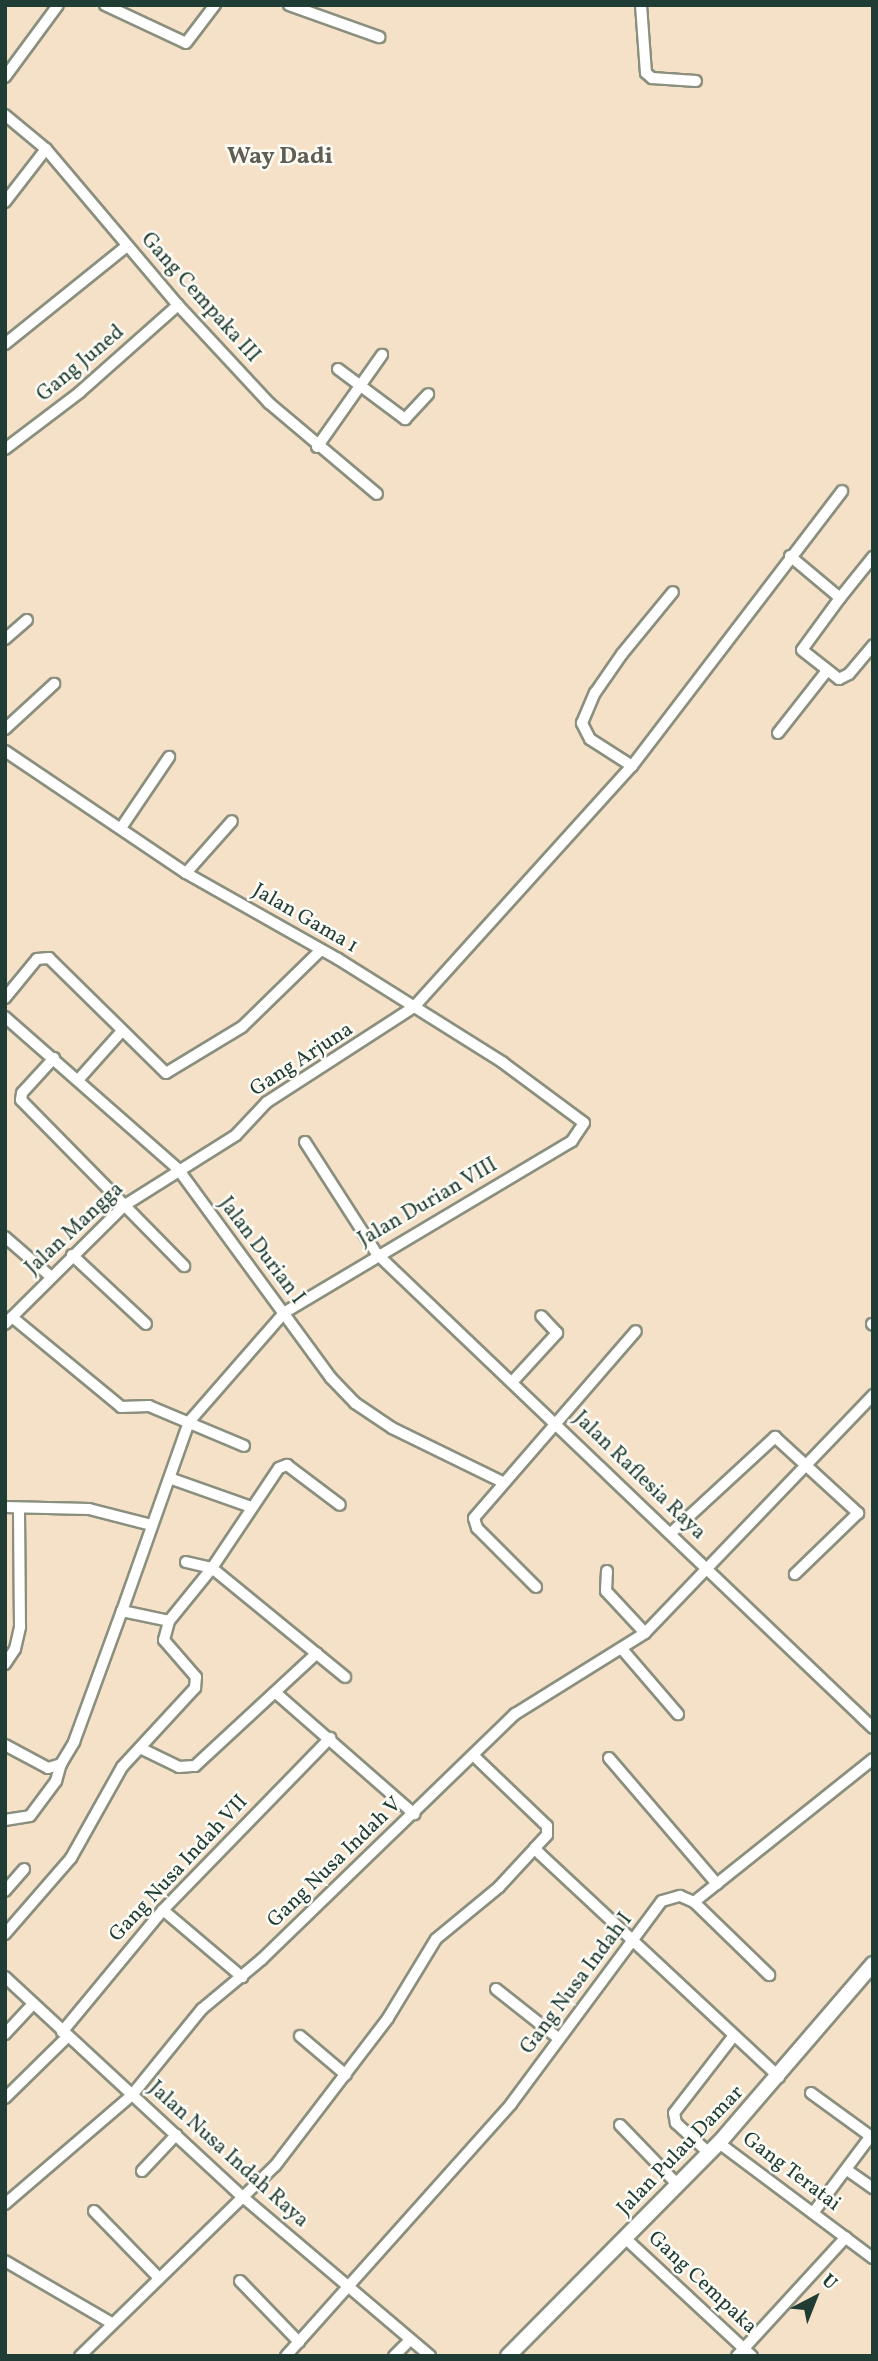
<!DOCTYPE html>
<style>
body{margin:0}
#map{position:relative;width:878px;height:2361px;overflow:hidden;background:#f5e1c7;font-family:Vollkorn,serif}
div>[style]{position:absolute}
.roads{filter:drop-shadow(2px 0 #8a8f7e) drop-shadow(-2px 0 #8a8f7e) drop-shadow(0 2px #8a8f7e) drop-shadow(0 -2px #8a8f7e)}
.minor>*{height:10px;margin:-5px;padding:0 5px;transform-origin:5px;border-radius:5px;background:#fff}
.tertiary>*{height:14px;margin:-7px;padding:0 7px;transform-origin:7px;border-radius:7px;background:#fff}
span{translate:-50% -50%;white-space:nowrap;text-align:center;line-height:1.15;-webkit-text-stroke:5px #fdfcf7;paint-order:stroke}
.street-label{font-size:21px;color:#1f3d34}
.quarter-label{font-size:24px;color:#5e5e52;font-weight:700}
.frame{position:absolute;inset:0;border:7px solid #1f3d34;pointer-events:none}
.north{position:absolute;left:780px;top:2263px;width:70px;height:70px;-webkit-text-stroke:5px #fdfcf7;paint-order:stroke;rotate:42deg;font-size:19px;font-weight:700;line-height:28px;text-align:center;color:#1f3d34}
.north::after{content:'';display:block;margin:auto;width:24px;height:32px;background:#1f3d34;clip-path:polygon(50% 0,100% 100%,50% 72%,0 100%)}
</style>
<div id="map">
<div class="roads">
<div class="minor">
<div style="left:105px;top:5px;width:89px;rotate:25.1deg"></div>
<div style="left:186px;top:43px;width:48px;rotate:-52.7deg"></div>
<div style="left:289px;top:5px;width:96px;rotate:19.6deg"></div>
<div style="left:641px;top:5px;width:68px;rotate:85.8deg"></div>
<div style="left:646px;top:73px;width:8px;rotate:40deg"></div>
<div style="left:652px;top:78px;width:44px;rotate:3.9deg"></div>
<div style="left:5px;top:77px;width:89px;rotate:-53.6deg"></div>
<div style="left:5px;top:115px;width:53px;rotate:39.7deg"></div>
<div style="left:46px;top:149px;width:204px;rotate:49.8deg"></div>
<div style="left:178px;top:305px;width:134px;rotate:47.1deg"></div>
<div style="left:269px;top:403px;width:141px;rotate:40.1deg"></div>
<div style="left:5px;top:202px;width:67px;rotate:-52.3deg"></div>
<div style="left:5px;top:344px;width:156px;rotate:-38.8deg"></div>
<div style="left:338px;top:369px;width:84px;rotate:36.7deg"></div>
<div style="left:405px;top:419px;width:34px;rotate:-47deg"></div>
<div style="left:317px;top:447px;width:113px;rotate:-54.8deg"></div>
<div style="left:5px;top:449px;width:94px;rotate:-37.2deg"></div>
<div style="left:80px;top:392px;width:131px;rotate:-41.6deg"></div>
<div style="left:790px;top:556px;width:65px;rotate:40deg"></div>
<div style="left:840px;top:598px;width:53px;rotate:-51.2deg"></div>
<div style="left:840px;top:598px;width:64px;rotate:126.2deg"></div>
<div style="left:802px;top:650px;width:47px;rotate:38.1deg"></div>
<div style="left:839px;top:679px;width:11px;rotate:-27deg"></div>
<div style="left:849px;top:674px;width:38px;rotate:-50deg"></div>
<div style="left:5px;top:639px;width:29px;rotate:-41deg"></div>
<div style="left:5px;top:729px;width:67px;rotate:-42.6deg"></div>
<div style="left:778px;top:733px;width:78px;rotate:-51.8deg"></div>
<div style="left:5px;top:751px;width:218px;rotate:34deg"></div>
<div style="left:186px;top:873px;width:175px;rotate:29.5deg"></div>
<div style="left:338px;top:959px;width:194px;rotate:32.1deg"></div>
<div style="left:502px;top:1062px;width:102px;rotate:36.6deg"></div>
<div style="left:584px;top:1123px;width:22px;rotate:124deg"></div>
<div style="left:572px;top:1141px;width:335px;rotate:149.2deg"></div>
<div style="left:284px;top:1313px;width:145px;rotate:131.1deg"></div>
<div style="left:189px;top:1422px;width:201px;rotate:109.5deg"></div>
<div style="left:632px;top:766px;width:50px;rotate:-147.3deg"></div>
<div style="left:590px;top:739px;width:18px;rotate:-117deg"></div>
<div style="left:582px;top:723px;width:33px;rotate:-67deg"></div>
<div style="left:595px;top:693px;width:47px;rotate:-55.3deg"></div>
<div style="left:622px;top:654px;width:80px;rotate:-50.6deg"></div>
<div style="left:121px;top:828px;width:86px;rotate:-55.9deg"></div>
<div style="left:186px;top:873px;width:69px;rotate:-48.5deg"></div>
<div style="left:5px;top:998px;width:50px;rotate:-50.6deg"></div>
<div style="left:37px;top:959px;width:12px;rotate:-5deg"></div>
<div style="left:49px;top:958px;width:164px;rotate:44.5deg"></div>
<div style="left:166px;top:1073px;width:89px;rotate:-31.2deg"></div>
<div style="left:242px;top:1027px;width:110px;rotate:-44.3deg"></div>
<div style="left:5px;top:1017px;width:230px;rotate:41.3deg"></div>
<div style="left:178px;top:1169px;width:259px;rotate:53.8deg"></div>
<div style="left:331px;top:1378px;width:35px;rotate:46deg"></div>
<div style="left:355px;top:1403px;width:45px;rotate:34deg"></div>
<div style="left:392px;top:1428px;width:123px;rotate:26.1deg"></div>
<div style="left:54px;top:1058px;width:47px;rotate:132.4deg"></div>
<div style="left:22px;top:1093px;width:7px;rotate:98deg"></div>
<div style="left:21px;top:1100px;width:233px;rotate:45.5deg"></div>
<div style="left:79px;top:1079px;width:63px;rotate:-48.2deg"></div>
<div style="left:305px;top:1142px;width:133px;rotate:57.3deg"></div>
<div style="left:377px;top:1254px;width:686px;rotate:43.7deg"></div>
<div style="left:5px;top:1237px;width:60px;rotate:40.9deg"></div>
<div style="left:72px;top:1255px;width:101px;rotate:43deg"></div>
<div style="left:12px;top:1317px;width:141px;rotate:39.5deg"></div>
<div style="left:121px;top:1407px;width:28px;rotate:-2deg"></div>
<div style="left:149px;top:1406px;width:103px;rotate:22.8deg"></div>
<div style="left:5px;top:1324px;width:169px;rotate:-44.8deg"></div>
<div style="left:125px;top:1205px;width:131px;rotate:-32.2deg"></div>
<div style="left:236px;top:1135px;width:45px;rotate:-46.8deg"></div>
<div style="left:267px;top:1102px;width:175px;rotate:-32.9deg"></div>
<div style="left:414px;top:1007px;width:325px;rotate:-47.9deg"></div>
<div style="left:632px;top:766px;width:346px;rotate:-52.6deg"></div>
<div style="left:872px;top:1324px;width:1px;rotate:45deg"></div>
<div style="left:514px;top:1380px;width:64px;rotate:-47.5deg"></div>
<div style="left:557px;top:1333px;width:23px;rotate:-133deg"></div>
<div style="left:172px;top:1479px;width:84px;rotate:19.5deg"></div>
<div style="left:5px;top:1507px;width:84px;rotate:1.4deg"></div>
<div style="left:89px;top:1509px;width:65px;rotate:14.3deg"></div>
<div style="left:671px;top:1533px;width:142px;rotate:-42.7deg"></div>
<div style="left:775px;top:1437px;width:113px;rotate:42.5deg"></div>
<div style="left:858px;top:1513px;width:88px;rotate:135.9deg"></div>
<div style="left:186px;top:1562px;width:27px;rotate:13deg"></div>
<div style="left:212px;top:1568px;width:172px;rotate:39.3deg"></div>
<div style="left:607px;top:1571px;width:20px;rotate:93deg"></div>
<div style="left:606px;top:1591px;width:57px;rotate:47.1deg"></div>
<div style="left:536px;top:1587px;width:83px;rotate:-135deg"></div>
<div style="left:477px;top:1528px;width:10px;rotate:-107deg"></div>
<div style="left:474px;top:1518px;width:247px;rotate:-49.1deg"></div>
<div style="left:622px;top:1649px;width:86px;rotate:49.3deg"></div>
<div style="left:5px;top:1664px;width:18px;rotate:-56deg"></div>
<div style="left:15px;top:1649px;width:23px;rotate:-77deg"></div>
<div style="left:20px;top:1627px;width:118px;rotate:-90.5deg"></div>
<div style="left:276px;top:1693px;width:184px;rotate:41.2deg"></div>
<div style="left:5px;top:1745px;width:49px;rotate:28.1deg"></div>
<div style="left:48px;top:1768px;width:14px;rotate:-17deg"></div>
<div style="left:61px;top:1764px;width:26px;rotate:-59deg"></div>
<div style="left:74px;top:1742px;width:140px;rotate:-69.9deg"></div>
<div style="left:122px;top:1611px;width:48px;rotate:12deg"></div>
<div style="left:140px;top:1748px;width:43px;rotate:26deg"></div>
<div style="left:179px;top:1767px;width:16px;rotate:-4deg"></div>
<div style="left:195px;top:1766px;width:166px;rotate:-42.8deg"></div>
<div style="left:474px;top:1756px;width:101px;rotate:43.8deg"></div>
<div style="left:547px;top:1826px;width:9px;rotate:90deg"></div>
<div style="left:547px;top:1835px;width:18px;rotate:133deg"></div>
<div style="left:535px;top:1848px;width:8px;rotate:50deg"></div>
<div style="left:540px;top:1854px;width:327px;rotate:43deg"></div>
<div style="left:609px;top:1758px;width:166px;rotate:49.4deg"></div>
<div style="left:5px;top:1820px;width:25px;rotate:-9deg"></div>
<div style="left:30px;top:1816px;width:44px;rotate:-53.4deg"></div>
<div style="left:56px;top:1781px;width:18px;rotate:-74deg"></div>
<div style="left:5px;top:1891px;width:29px;rotate:-49deg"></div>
<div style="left:694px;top:1902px;width:105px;rotate:44.2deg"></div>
<div style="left:163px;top:1910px;width:104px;rotate:40.3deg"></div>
<div style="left:5px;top:1934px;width:101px;rotate:-49deg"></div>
<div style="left:71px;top:1858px;width:104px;rotate:-60.7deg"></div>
<div style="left:122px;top:1767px;width:108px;rotate:-47.3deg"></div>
<div style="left:195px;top:1688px;width:11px;rotate:-85deg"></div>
<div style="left:196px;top:1677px;width:49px;rotate:-130.9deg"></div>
<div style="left:164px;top:1640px;width:20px;rotate:-75deg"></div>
<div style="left:169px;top:1621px;width:68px;rotate:-50.9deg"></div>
<div style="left:212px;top:1568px;width:120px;rotate:-56.2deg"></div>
<div style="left:279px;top:1468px;width:9px;rotate:-21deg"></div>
<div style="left:287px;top:1465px;width:66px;rotate:37deg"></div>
<div style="left:5px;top:1977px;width:326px;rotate:42.8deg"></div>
<div style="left:244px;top:2198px;width:244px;rotate:40.3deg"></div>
<div style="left:496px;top:1989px;width:79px;rotate:38.3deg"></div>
<div style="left:62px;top:2032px;width:158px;rotate:-50.4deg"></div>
<div style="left:163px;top:1910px;width:240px;rotate:-45.8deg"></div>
<div style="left:5px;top:2034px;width:41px;rotate:-47deg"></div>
<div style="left:300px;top:2036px;width:60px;rotate:40.3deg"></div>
<div style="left:811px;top:2093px;width:77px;rotate:36deg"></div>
<div style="left:5px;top:2098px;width:88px;rotate:-44.5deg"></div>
<div style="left:620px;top:2125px;width:83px;rotate:46deg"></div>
<div style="left:719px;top:2143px;width:192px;rotate:36.8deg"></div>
<div style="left:709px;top:2153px;width:45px;rotate:-137.7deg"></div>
<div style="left:676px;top:2123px;width:10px;rotate:-101deg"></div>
<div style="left:674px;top:2113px;width:95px;rotate:-52.3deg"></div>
<div style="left:847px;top:2170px;width:32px;rotate:35deg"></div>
<div style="left:142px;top:2171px;width:50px;rotate:-46.6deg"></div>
<div style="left:5px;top:2204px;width:167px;rotate:-40.6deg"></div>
<div style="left:132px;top:2095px;width:111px;rotate:-50.9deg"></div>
<div style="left:202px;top:2009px;width:78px;rotate:-39.8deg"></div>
<div style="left:262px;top:1959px;width:352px;rotate:-44.1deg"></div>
<div style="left:515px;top:1714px;width:153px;rotate:-31.9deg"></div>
<div style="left:645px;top:1633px;width:330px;rotate:-46.2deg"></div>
<div style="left:94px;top:2211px;width:92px;rotate:45.9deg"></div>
<div style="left:813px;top:2213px;width:95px;rotate:-53.1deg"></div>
<div style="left:626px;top:2239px;width:172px;rotate:42.9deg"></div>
<div style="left:5px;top:2261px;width:121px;rotate:30.2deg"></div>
<div style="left:240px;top:2281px;width:85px;rotate:46deg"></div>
<div style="left:80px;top:2356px;width:272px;rotate:-44.3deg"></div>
<div style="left:275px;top:2166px;width:186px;rotate:-52.6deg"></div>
<div style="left:388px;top:2018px;width:92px;rotate:-58.7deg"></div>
<div style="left:436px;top:1939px;width:82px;rotate:-39.5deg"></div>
<div style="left:499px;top:1887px;width:53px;rotate:-47.3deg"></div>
<div style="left:286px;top:2356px;width:338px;rotate:-48.2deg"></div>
<div style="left:511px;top:2104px;width:253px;rotate:-53.4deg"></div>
<div style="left:662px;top:1901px;width:19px;rotate:-16deg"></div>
<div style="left:680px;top:1896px;width:15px;rotate:23deg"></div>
<div style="left:694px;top:1902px;width:229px;rotate:-38.6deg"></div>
<div style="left:394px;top:2356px;width:23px;rotate:-45deg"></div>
<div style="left:737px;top:2356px;width:161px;rotate:-47.5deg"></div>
</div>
<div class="tertiary">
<div style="left:508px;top:2356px;width:300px;rotate:-45.3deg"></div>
<div style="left:719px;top:2143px;width:236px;rotate:-49.3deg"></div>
</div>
</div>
<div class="street-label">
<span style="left:200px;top:298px;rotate:48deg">Gang Cempaka III</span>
<span style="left:81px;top:364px;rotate:-40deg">Gang Juned</span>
<span style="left:305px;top:919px;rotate:30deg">Jalan Gama 1</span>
<span style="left:302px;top:1060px;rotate:-33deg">Gang Arjuna</span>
<span style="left:428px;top:1203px;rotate:-30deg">Jalan Durian VIII</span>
<span style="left:75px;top:1229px;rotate:-43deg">Jalan Mangga</span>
<span style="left:261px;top:1251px;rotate:53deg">Jalan Durian I</span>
<span style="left:639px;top:1476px;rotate:44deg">Jalan Raflesia Raya</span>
<span style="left:335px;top:1863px;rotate:-44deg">Gang Nusa Indah V</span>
<span style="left:179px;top:1869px;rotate:-47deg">Gang Nusa Indah VII</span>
<span style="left:577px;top:1984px;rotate:-53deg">Gang Nusa Indah I</span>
<span style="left:681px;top:2151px;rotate:-46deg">Jalan Pulau Damar</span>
<span style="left:228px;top:2155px;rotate:42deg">Jalan Nusa Indah Raya</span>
<span style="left:791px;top:2172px;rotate:37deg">Gang Teratai</span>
<span style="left:702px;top:2283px;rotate:43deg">Gang Cempaka</span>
</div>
<div class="quarter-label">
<span style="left:280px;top:158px">Way Dadi</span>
</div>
<div class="frame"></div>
<div class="north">U</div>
</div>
